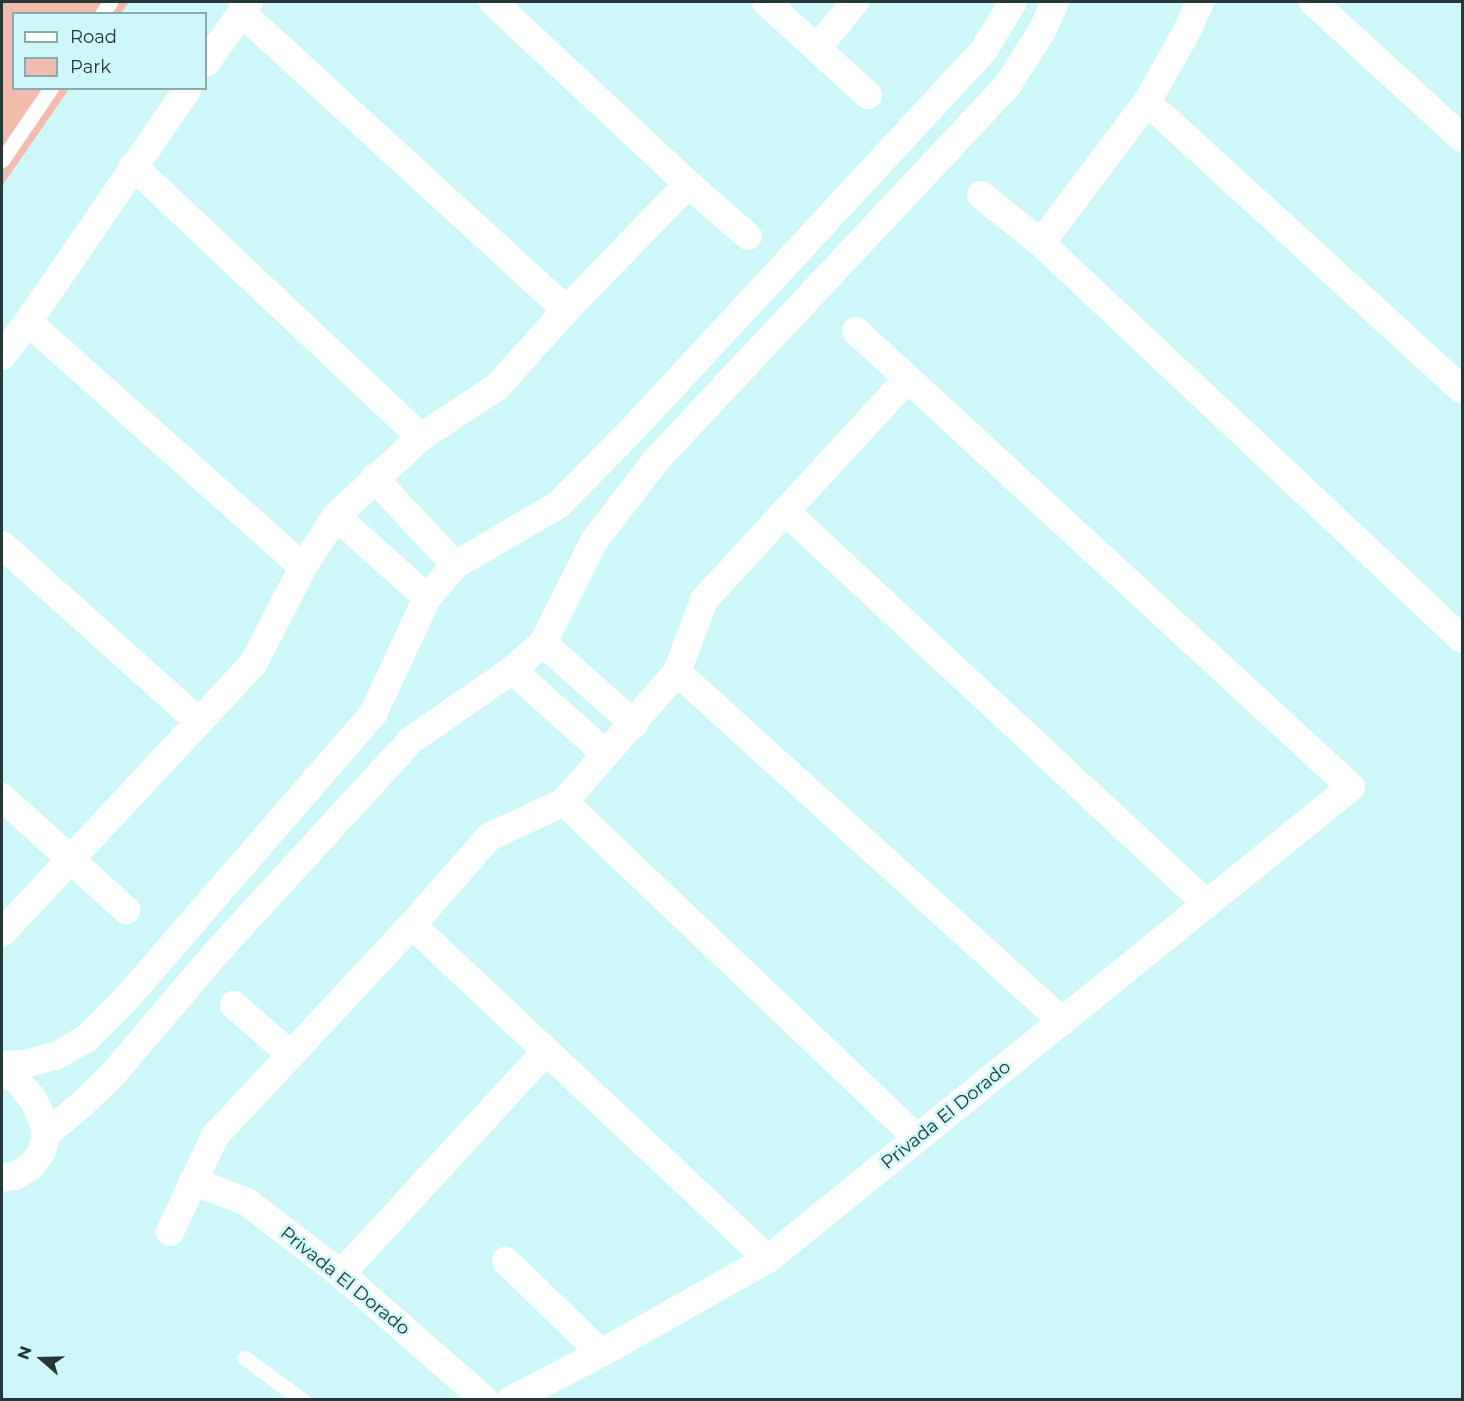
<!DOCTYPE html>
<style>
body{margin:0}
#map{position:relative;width:1464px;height:1401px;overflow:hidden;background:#cef7fa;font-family:Montserrat,sans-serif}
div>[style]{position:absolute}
.green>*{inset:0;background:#f3bbad}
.service>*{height:15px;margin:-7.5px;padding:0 7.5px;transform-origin:7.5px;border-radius:7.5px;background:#fff}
.minor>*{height:28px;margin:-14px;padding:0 14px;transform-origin:14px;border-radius:14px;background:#fff}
span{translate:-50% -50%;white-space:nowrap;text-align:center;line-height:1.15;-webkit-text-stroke:5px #cef7fa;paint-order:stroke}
.street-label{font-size:18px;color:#263738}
.frame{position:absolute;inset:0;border:3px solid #263738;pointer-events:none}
.legend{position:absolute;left:12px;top:12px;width:195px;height:78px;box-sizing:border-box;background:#cef7fa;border:2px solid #8baaac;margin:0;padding:8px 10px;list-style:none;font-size:18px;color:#263738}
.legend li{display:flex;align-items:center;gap:12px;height:30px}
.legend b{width:30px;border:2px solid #8baaac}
.north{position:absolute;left:12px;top:1329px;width:60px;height:60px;-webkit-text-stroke:4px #cef7fa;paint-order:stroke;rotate:290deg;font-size:16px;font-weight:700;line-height:24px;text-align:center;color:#263738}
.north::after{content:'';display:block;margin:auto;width:21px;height:27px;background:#263738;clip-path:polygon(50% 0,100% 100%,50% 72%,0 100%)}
</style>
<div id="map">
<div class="green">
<div style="clip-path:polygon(2px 2px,129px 2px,121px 13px,14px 14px,14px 88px,69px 89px,2px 186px)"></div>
</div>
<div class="service">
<div style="left:102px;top:14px;width:14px;rotate:-56deg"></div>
<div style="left:2px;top:160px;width:87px;rotate:-55.8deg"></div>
<div style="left:245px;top:1358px;width:71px;rotate:36.4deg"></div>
</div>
<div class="minor">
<div style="left:493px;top:2px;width:267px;rotate:43deg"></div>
<div style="left:688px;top:184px;width:79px;rotate:40.9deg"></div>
<div style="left:766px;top:2px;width:138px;rotate:42.4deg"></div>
<div style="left:1313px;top:2px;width:202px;rotate:42.4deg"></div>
<div style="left:241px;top:12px;width:441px;rotate:42.5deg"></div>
<div style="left:817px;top:48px;width:60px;rotate:-50.4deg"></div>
<div style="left:206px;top:63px;width:75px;rotate:-54.8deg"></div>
<div style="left:1147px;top:102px;width:427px;rotate:42.4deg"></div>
<div style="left:133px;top:166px;width:395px;rotate:43.3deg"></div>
<div style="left:981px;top:195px;width:77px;rotate:38.7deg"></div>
<div style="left:1041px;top:243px;width:578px;rotate:43.25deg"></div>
<div style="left:1041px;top:243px;width:176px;rotate:-53.1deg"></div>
<div style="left:1147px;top:102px;width:81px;rotate:-60.6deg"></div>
<div style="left:1187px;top:31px;width:32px;rotate:-66deg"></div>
<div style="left:28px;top:322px;width:368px;rotate:41.7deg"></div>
<div style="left:2px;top:356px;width:43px;rotate:-52.6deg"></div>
<div style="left:28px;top:322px;width:283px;rotate:-55.6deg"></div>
<div style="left:374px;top:478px;width:119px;rotate:47deg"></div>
<div style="left:785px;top:511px;width:577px;rotate:42.96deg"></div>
<div style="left:336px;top:516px;width:122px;rotate:42deg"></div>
<div style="left:2px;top:545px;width:265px;rotate:41.9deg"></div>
<div style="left:543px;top:643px;width:122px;rotate:41.7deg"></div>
<div style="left:512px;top:670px;width:126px;rotate:41.8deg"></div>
<div style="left:677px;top:672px;width:520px;rotate:42.19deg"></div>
<div style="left:2px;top:797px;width:168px;rotate:42.3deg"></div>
<div style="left:564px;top:802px;width:487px;rotate:43.6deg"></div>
<div style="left:412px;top:925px;width:488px;rotate:43.2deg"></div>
<div style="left:2px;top:933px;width:368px;rotate:-47deg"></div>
<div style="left:253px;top:664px;width:109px;rotate:-62.7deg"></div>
<div style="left:303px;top:567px;width:61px;rotate:-57.1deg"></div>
<div style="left:336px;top:516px;width:116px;rotate:-42.9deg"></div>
<div style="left:421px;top:437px;width:91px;rotate:-33.3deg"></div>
<div style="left:497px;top:387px;width:103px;rotate:-48.1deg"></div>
<div style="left:566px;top:310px;width:175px;rotate:-45.9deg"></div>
<div style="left:234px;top:1005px;width:76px;rotate:41.3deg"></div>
<div style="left:2px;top:1065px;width:21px;rotate:-3deg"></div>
<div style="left:23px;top:1064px;width:34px;rotate:-14deg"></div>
<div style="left:56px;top:1056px;width:34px;rotate:-30deg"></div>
<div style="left:86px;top:1039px;width:57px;rotate:-45deg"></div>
<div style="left:126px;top:999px;width:377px;rotate:-49.1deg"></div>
<div style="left:373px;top:714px;width:128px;rotate:-65deg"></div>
<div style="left:427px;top:598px;width:43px;rotate:-49.7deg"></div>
<div style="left:455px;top:565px;width:119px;rotate:-30.2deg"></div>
<div style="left:558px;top:505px;width:104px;rotate:-45.4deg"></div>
<div style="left:631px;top:431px;width:519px;rotate:-47.18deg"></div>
<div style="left:984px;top:50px;width:56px;rotate:-58.9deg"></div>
<div style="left:2px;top:1070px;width:18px;rotate:34deg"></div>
<div style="left:17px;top:1080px;width:25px;rotate:50deg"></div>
<div style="left:33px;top:1099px;width:21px;rotate:65deg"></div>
<div style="left:42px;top:1118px;width:16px;rotate:76deg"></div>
<div style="left:46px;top:1134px;width:17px;rotate:103deg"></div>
<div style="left:42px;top:1151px;width:19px;rotate:126deg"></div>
<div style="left:31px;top:1166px;width:19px;rotate:148deg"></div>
<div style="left:15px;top:1176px;width:13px;rotate:171deg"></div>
<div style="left:46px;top:1134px;width:45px;rotate:-39.6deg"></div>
<div style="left:81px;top:1105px;width:45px;rotate:-44.1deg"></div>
<div style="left:113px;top:1074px;width:159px;rotate:-49.6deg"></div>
<div style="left:216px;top:953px;width:287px;rotate:-47.5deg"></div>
<div style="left:410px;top:741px;width:124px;rotate:-34.8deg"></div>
<div style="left:512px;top:670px;width:41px;rotate:-41.1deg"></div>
<div style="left:543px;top:643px;width:114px;rotate:-63.4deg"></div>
<div style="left:594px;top:541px;width:105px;rotate:-52.4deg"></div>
<div style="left:658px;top:458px;width:510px;rotate:-46.83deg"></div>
<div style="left:1007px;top:86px;width:65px;rotate:-57.5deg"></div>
<div style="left:1042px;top:31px;width:32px;rotate:-66deg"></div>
<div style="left:193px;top:1181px;width:58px;rotate:21.3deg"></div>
<div style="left:247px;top:1202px;width:118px;rotate:37.5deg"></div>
<div style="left:341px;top:1274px;width:191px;rotate:41.2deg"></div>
<div style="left:170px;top:1232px;width:106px;rotate:-64.9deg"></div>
<div style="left:215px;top:1136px;width:289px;rotate:-47deg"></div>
<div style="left:412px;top:925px;width:117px;rotate:-48.8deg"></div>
<div style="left:489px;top:837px;width:83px;rotate:-25deg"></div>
<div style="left:564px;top:802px;width:172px;rotate:-49deg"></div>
<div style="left:677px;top:672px;width:77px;rotate:-69.4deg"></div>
<div style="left:704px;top:600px;width:300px;rotate:-47.4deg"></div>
<div style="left:506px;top:1261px;width:132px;rotate:44.1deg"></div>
<div style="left:341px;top:1274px;width:303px;rotate:-47.4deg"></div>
<div style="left:511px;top:1400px;width:102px;rotate:-27.6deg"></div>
<div style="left:601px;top:1353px;width:192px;rotate:-29.4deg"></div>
<div style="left:768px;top:1259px;width:750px;rotate:-38.99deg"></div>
<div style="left:1351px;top:787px;width:673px;rotate:-137.35deg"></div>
</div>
<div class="street-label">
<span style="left:946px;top:1115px;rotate:-39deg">Privada El Dorado</span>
<span style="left:345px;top:1281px;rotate:39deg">Privada El Dorado</span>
</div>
<div class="frame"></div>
<ul class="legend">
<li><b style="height:8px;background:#fff"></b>Road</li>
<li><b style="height:16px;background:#f3bbad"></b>Park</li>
</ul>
<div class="north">N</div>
</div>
